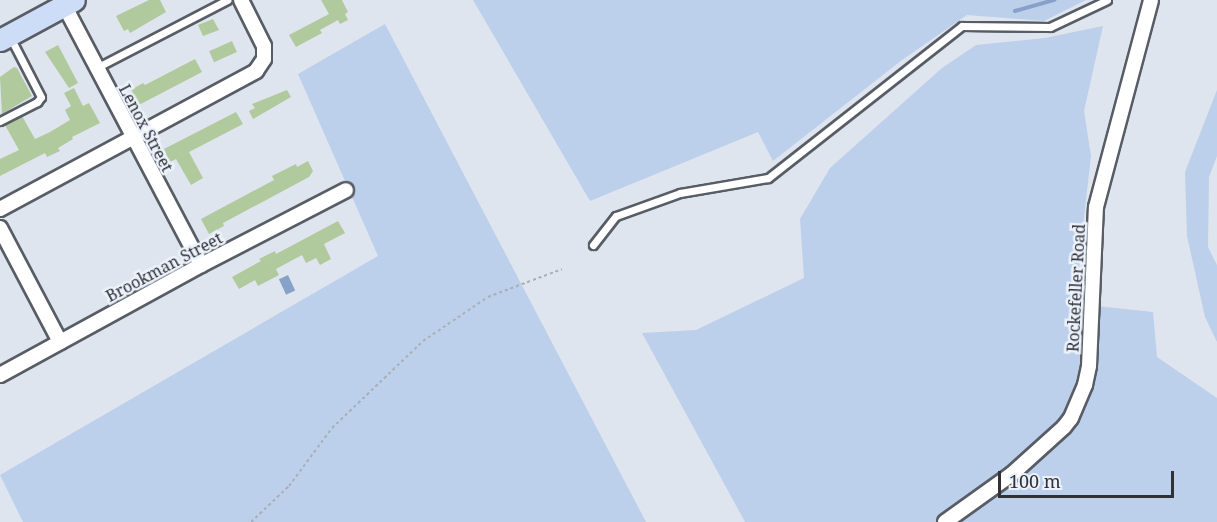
<!DOCTYPE html>
<style>
body{margin:0}
#map{position:relative;width:1217px;height:522px;overflow:hidden;background:#dfe5ee;font-family:"Noto Serif",serif}
div>[style]{position:absolute}
.green>*{inset:0;background:#bccfeb}
.water>*{inset:0;background:#88a1c9;transform-origin:0 0}
.stream>*{height:4px;margin:-2px;padding:0 2px;transform-origin:2px;border-radius:2px;background:#88a1c9}
.building>*{inset:0;background:#b0c99d;transform-origin:0 0}
.path>*{height:2px;margin-top:-1px;transform-origin:0;background:repeating-linear-gradient(90deg,#aaafb6 0 3px,transparent 0 6px)}
.roads{filter:drop-shadow(2px 0 #585d65) drop-shadow(-2px 0 #585d65) drop-shadow(0 2px #585d65) drop-shadow(0 -2px #585d65)}
.lane>*{height:7px;margin:-3.5px;padding:0 3.5px;transform-origin:3.5px;border-radius:3.5px;background:#fff}
.street>*{height:14px;margin:-7px;padding:0 7px;transform-origin:7px;border-radius:7px;background:#fff}
.primary>*{height:21px;margin:-10.5px;padding:0 10.5px;transform-origin:10.5px;border-radius:10.5px;background:#cdddf7}
span{translate:-50% -50%;white-space:nowrap;text-align:center;line-height:1.15;-webkit-text-stroke:5px #ecf2fc;paint-order:stroke}
.street-label{font-size:16px;color:#2f3135}
.scale{position:absolute;left:998px;top:471px;width:176px;height:27px;box-sizing:border-box;border:3px solid #2f3135;border-top:0;padding-left:8px;font-size:18px;line-height:21px;white-space:nowrap;color:#2f3135;-webkit-text-stroke:4px #ecf2fc;paint-order:stroke}
</style>
<div id="map">
<div class="green">
<div style="clip-path:polygon(473px 0,1086px 0,1044px 21px,967px 15px,902px 60px,773px 161px,758px 132px,590px 201px)"></div>
<div style="clip-path:polygon(385px 24px,646px 522px,23px 522px,0 475px,378px 256px,298px 74px)"></div>
<div style="clip-path:polygon(1103px 26px,1084px 111px,1091px 156px,1080px 253px,1078px 304px,1153px 312px,1157px 357px,1217px 398px,1217px 522px,745px 522px,642px 333px,696px 330px,804px 278px,800px 219px,830px 168px,942px 68px,976px 45px,1045px 38px)"></div>
<div style="clip-path:polygon(1217px 90px,1217px 156px,1209px 177px,1208px 247px,1217px 265px,1217px 342px,1205px 317px,1187px 236px,1185px 172px)"></div>
</div>
<div class="water">
<div style="left:288px;top:275px;width:17px;height:10px;rotate:65deg"></div>
</div>
<div class="stream">
<div style="left:1015px;top:11px;width:41px;rotate:-15.8deg"></div>
</div>
<div class="building">
<div style="clip-path:polygon(149px 0,160px 0,166px 12px,130px 33px,128px 29px,124px 31px,116px 16px)"></div>
<div style="clip-path:polygon(321px 0,342px 0,348px 12px,345px 14px,348px 20px,340px 24px,338px 20px,320px 30px,322px 33px,296px 47px,289px 35px,329px 14px)"></div>
<div style="clip-path:polygon(213px 19px,219px 30px,203px 36px,198px 25px)"></div>
<div style="left:232px;top:41px;width:12px;height:25px;rotate:66deg"></div>
<div style="clip-path:polygon(58px 45px,78px 83px,69px 88px,45px 52px)"></div>
<div style="clip-path:polygon(195px 59px,202px 72px,135px 107px,128px 95px,133px 92px,131px 90px,143px 83px,145px 85px)"></div>
<div style="clip-path:polygon(14px 67px,17px 68px,32px 96px,2px 114px,0 77px)"></div>
<div style="clip-path:polygon(74px 88px,83px 106px,89px 103px,100px 123px,72px 137px,73px 139px,58px 148px,60px 151px,47px 157px,45px 153px,0 176px,0 159px,19px 150px,5px 125px,22px 116px,35px 139px,50px 132px,70px 120px,65px 110px,71px 106px,64px 93px)"></div>
<div style="clip-path:polygon(287px 90px,291px 97px,253px 119px,249px 111px,255px 108px,252px 104px)"></div>
<div style="clip-path:polygon(236px 112px,243px 124px,189px 152px,203px 178px,191px 185px,176px 159px,170px 162px,164px 149px)"></div>
<div style="clip-path:polygon(308px 161px,313px 171px,309px 177px,223px 223px,224px 226px,209px 234px,201px 219px,274px 180px,272px 176px,296px 164px,297px 167px)"></div>
<div style="clip-path:polygon(338px 221px,345px 233px,324px 244px,331px 259px,320px 265px,316px 258px,306px 263px,302px 255px,276px 269px,279px 275px,258px 286px,255px 280px,239px 289px,232px 277px,261px 261px,259px 259px,275px 251px,276px 254px)"></div>
</div>
<div class="path">
<div style="left:251px;top:522px;width:52px;rotate:-43.5deg"></div>
<div style="left:289px;top:486px;width:72px;rotate:-53.4deg"></div>
<div style="left:332px;top:428px;width:126px;rotate:-43.7deg"></div>
<div style="left:423px;top:341px;width:78px;rotate:-34.1deg"></div>
<div style="left:488px;top:297px;width:79px;rotate:-20.7deg"></div>
</div>
<div class="roads">
<div class="lane">
<div style="left:96px;top:68px;width:148px;rotate:-27.4deg"></div>
<div style="left:0;top:121px;width:42px;rotate:-27.2deg"></div>
<div style="left:37px;top:102px;width:6px;rotate:-51deg"></div>
<div style="left:41px;top:97px;width:68px;rotate:-117.3deg"></div>
<div style="left:593px;top:245px;width:37px;rotate:-52deg"></div>
<div style="left:616px;top:216px;width:68px;rotate:-19.8deg"></div>
<div style="left:680px;top:193px;width:89px;rotate:-9.7deg"></div>
<div style="left:768px;top:178px;width:246px;rotate:-38.1deg"></div>
<div style="left:962px;top:26px;width:88px;rotate:0.7deg"></div>
<div style="left:1050px;top:27px;width:63px;rotate:-25.3deg"></div>
</div>
<div class="street">
<div style="left:64px;top:5px;width:294px;rotate:62.2deg"></div>
<div style="left:0;top:209px;width:291px;rotate:-28.3deg"></div>
<div style="left:256px;top:71px;width:14px;rotate:-56deg"></div>
<div style="left:264px;top:59px;width:13px;rotate:-90deg"></div>
<div style="left:264px;top:46px;width:51px;rotate:-116.6deg"></div>
<div style="left:0;top:228px;width:129px;rotate:62.2deg"></div>
<div style="left:0;top:375px;width:229px;rotate:-28.7deg"></div>
<div style="left:201px;top:265px;width:163px;rotate:-27.3deg"></div>
<div style="left:945px;top:522px;width:82px;rotate:-35.6deg"></div>
<div style="left:1012px;top:474px;width:70px;rotate:-42.1deg"></div>
<div style="left:1064px;top:427px;width:11px;rotate:-52deg"></div>
<div style="left:1071px;top:418px;width:36px;rotate:-67deg"></div>
<div style="left:1085px;top:385px;width:19px;rotate:-78deg"></div>
<div style="left:1089px;top:366px;width:159px;rotate:-87.5deg"></div>
<div style="left:1096px;top:207px;width:214px;rotate:-75.1deg"></div>
</div>
<div class="primary">
<div style="left:0;top:40px;width:84px;rotate:-28.4deg"></div>
</div>
</div>
<div class="street-label">
<span style="left:146px;top:128px;rotate:62deg">Lenox Street</span>
<span style="left:164px;top:267px;rotate:-28deg">Brookman Street</span>
<span style="left:1076px;top:288px;rotate:-87deg">Rockefeller Road</span>
</div>
<div class="scale">100 m</div>
</div>
